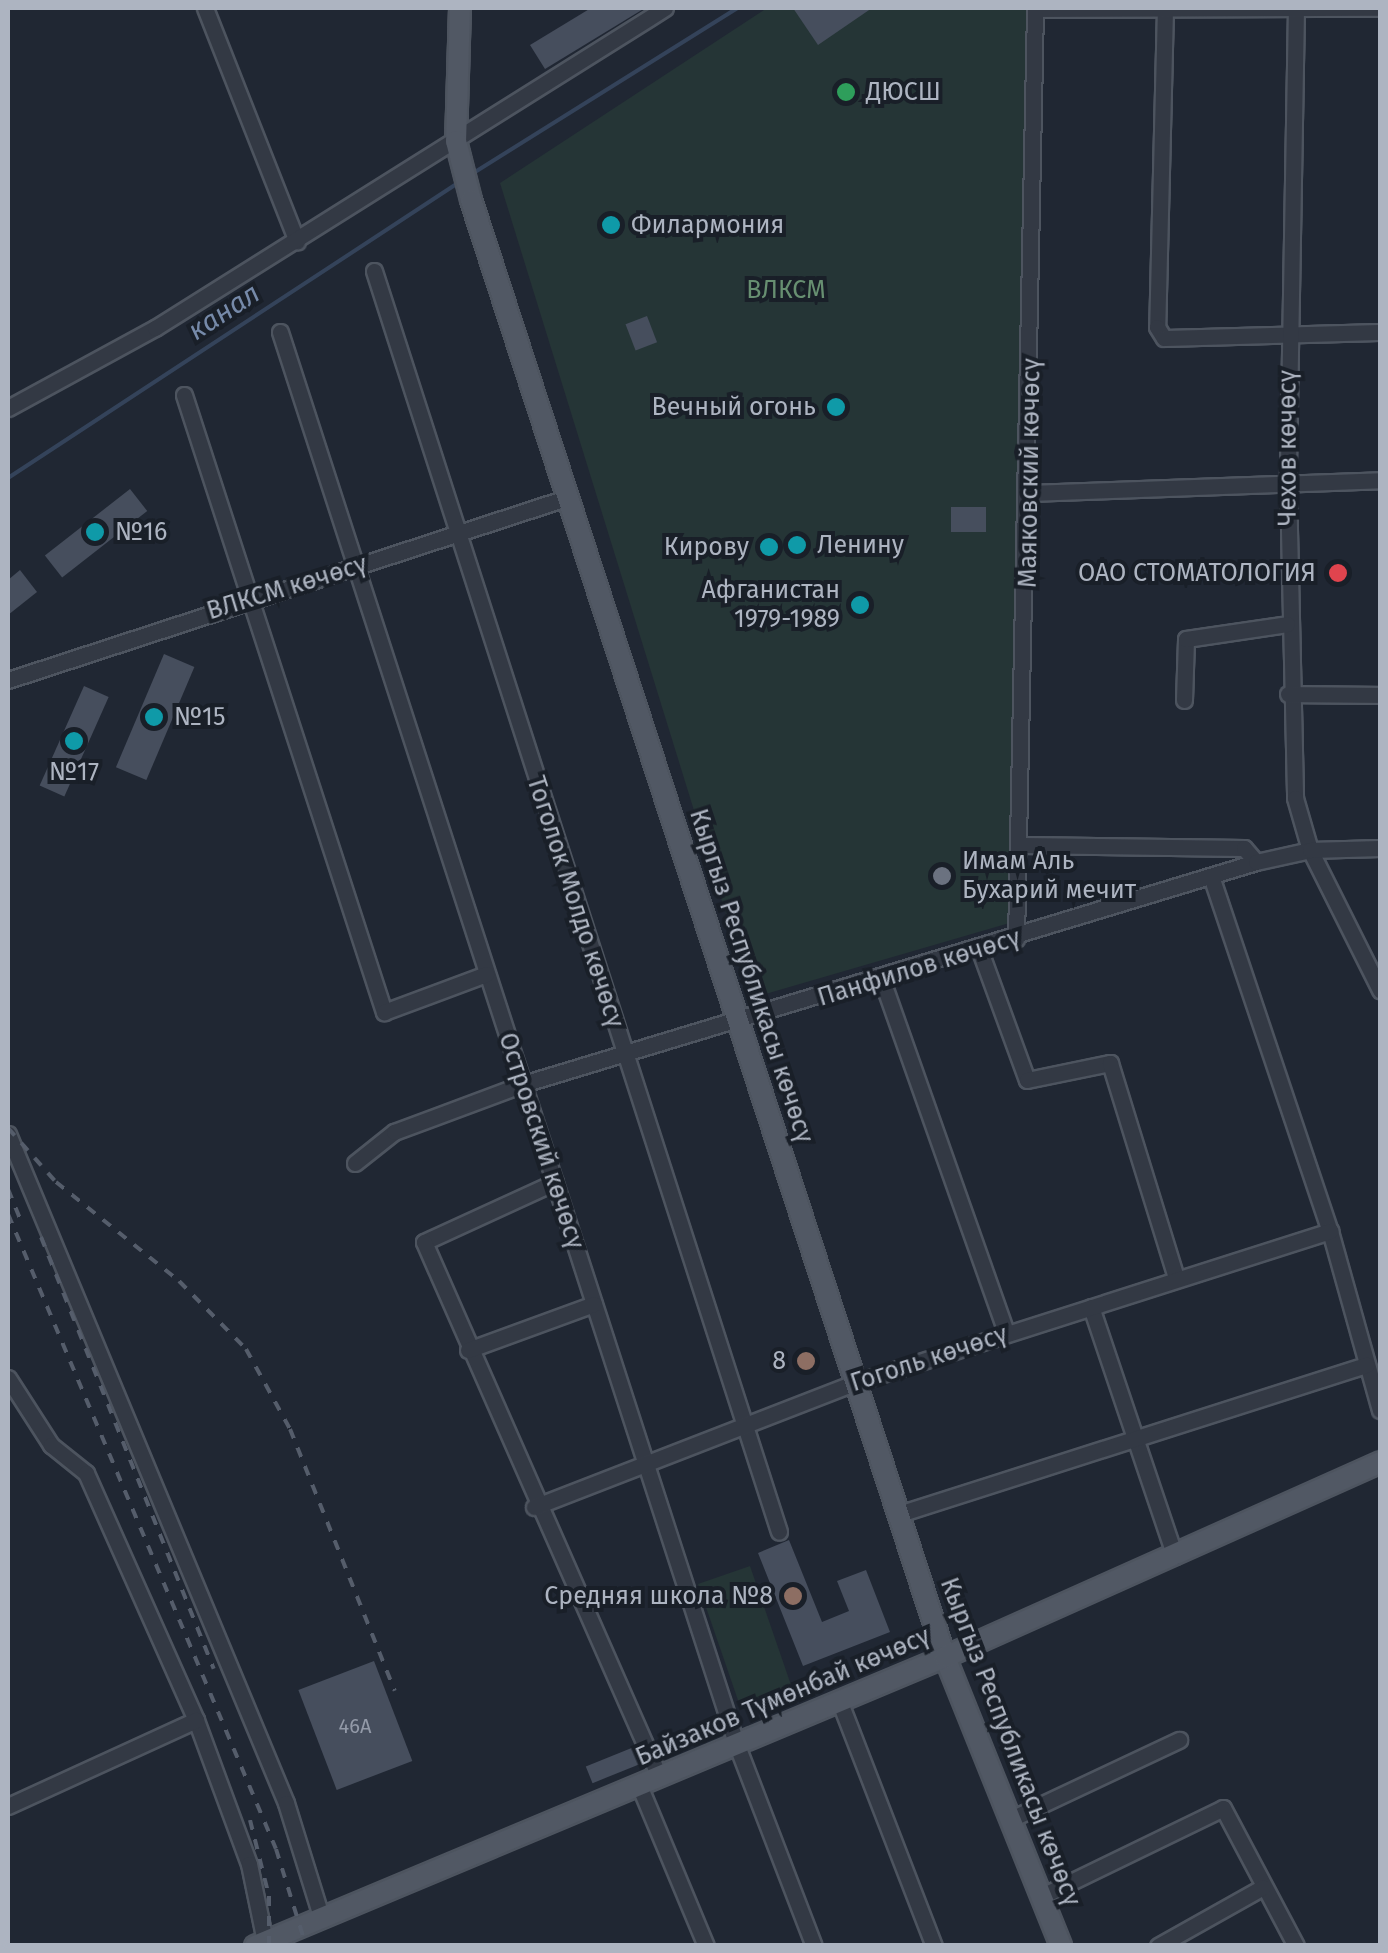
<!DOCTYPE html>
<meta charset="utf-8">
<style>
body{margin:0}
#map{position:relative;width:1388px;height:1953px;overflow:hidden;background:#202733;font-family:"Fira Sans",sans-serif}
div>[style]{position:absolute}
.green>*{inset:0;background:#253536;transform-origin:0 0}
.stream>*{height:4px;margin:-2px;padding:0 2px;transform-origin:2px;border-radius:2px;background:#34435a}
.building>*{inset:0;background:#464e5d;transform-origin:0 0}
.roads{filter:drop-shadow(2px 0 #4d545f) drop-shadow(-2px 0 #4d545f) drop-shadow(0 2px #4d545f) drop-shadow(0 -2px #4d545f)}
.minor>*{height:15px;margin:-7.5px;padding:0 7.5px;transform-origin:7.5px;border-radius:7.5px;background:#333944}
.major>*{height:20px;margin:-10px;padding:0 10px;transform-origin:10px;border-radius:10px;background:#515864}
.rail>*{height:4px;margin-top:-2px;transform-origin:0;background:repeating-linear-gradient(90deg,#555d6b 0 10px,transparent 0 20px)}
.dots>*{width:28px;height:28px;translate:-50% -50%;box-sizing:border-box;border:5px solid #191f28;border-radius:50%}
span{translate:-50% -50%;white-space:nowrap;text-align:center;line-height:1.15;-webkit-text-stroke:8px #191f28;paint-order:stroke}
.number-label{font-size:20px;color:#939aa8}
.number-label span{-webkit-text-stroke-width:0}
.poi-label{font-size:25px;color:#adb4c1}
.left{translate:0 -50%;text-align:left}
.right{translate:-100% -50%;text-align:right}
.park-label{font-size:25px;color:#678f71}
.street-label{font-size:25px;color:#adb4c1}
.water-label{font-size:28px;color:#768aa9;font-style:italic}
.frame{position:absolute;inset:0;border:10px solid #adb4c1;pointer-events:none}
</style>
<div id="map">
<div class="green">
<div style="clip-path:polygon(767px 8px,1032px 8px,1013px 922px,752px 998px,500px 183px)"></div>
<div style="left:750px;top:1566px;width:133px;height:55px;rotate:71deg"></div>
</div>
<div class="stream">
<div style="left:475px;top:172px;width:309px;rotate:-32deg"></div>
<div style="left:8px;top:478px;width:538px;rotate:-33.25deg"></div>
</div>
<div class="building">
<div style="clip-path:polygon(591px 8px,645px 8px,545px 69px,530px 45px)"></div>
<div style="clip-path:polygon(793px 8px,872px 8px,818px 45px)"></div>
<div style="left:647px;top:316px;width:28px;height:23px;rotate:69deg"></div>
<div style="left:130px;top:489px;width:28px;height:108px;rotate:52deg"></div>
<div style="left:986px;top:507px;width:25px;height:35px;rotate:90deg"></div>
<div style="clip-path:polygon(20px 570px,37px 592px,8px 615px,8px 580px)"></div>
<div style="left:164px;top:654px;width:33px;height:123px;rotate:23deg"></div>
<div style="left:84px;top:686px;width:27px;height:109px;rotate:24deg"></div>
<div style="clip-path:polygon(789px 1540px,822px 1622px,849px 1611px,837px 1581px,866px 1570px,890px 1632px,803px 1666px,758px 1553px)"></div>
<div style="left:374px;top:1661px;width:107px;height:81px;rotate:69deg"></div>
<div style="left:634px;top:1747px;width:18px;height:52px;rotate:68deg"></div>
</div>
<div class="roads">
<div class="minor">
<div style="left:205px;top:8px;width:251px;rotate:68.5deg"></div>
<div style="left:1165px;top:8px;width:319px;rotate:91.4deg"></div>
<div style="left:1157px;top:327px;width:13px;rotate:58deg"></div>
<div style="left:1164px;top:338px;width:216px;rotate:-1.6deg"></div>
<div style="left:1296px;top:8px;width:477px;rotate:91deg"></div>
<div style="left:1288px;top:485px;width:313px;rotate:88.7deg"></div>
<div style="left:1295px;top:798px;width:54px;rotate:73.9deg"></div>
<div style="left:1310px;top:850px;width:157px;rotate:63.4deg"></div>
<div style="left:1035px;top:9px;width:345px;rotate:-0.2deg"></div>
<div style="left:374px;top:271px;width:1324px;rotate:72.19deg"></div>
<div style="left:280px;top:332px;width:1483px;rotate:72.09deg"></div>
<div style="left:736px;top:1743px;width:217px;rotate:69deg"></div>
<div style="left:184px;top:395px;width:649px;rotate:72.04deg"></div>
<div style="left:384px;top:1012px;width:109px;rotate:-20.4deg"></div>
<div style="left:8px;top:408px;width:167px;rotate:-28.6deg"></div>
<div style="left:155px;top:328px;width:602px;rotate:-32.11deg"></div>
<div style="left:1030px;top:493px;width:350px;rotate:-2.1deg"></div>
<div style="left:8px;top:680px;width:587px;rotate:-18.06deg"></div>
<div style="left:1288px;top:694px;width:92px;rotate:0.6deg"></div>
<div style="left:1184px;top:700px;width:61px;rotate:-88.1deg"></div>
<div style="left:1186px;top:639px;width:102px;rotate:-8.4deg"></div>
<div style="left:1022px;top:845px;width:222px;rotate:0.8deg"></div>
<div style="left:1244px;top:848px;width:18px;rotate:49deg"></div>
<div style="left:1212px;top:879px;width:371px;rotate:71.5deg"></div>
<div style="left:1330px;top:1231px;width:186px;rotate:74.4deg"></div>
<div style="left:1016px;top:939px;width:931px;rotate:-88.83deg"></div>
<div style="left:980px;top:951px;width:137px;rotate:70deg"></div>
<div style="left:1027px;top:1080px;width:85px;rotate:-11.6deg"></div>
<div style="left:1110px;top:1063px;width:224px;rotate:72.9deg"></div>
<div style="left:882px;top:980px;width:375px;rotate:70.6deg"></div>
<div style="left:8px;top:1134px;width:724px;rotate:67.43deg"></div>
<div style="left:286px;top:1803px;width:118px;rotate:72.8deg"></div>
<div style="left:355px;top:1163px;width:50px;rotate:-38.5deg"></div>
<div style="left:394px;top:1132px;width:138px;rotate:-20.4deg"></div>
<div style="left:523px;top:1084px;width:766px;rotate:-16.85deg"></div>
<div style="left:1256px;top:862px;width:55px;rotate:-12.5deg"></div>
<div style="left:1310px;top:850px;width:70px;rotate:-1.6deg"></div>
<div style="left:555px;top:1182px;width:144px;rotate:155.4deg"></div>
<div style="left:424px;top:1242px;width:583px;rotate:66.25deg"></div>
<div style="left:1091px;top:1307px;width:263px;rotate:71.4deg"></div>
<div style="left:468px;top:1350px;width:134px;rotate:-20.1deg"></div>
<div style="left:8px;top:1378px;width:80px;rotate:57.3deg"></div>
<div style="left:51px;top:1445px;width:45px;rotate:38.7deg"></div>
<div style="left:86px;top:1473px;width:270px;rotate:66deg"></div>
<div style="left:196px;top:1720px;width:153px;rotate:69.8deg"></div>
<div style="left:249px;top:1864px;width:79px;rotate:78.3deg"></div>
<div style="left:534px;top:1507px;width:346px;rotate:-21.2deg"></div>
<div style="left:857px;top:1382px;width:497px;rotate:-17.7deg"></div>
<div style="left:899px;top:1514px;width:491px;rotate:-17.7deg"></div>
<div style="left:839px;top:1700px;width:264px;rotate:68.9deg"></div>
<div style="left:639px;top:1785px;width:174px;rotate:67.4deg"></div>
<div style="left:8px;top:1806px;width:207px;rotate:-24.6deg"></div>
<div style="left:1011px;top:1819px;width:186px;rotate:-25.2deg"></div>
<div style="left:1042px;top:1896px;width:201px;rotate:-25.9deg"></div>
<div style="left:1223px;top:1808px;width:156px;rotate:62.1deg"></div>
<div style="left:1158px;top:1946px;width:120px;rotate:-29.3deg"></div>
</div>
<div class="major">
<div style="left:460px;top:8px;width:133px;rotate:91.7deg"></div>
<div style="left:456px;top:141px;width:61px;rotate:75.7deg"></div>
<div style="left:471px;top:200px;width:1532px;rotate:71.98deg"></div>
<div style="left:945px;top:1657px;width:311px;rotate:68.1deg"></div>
<div style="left:255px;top:1946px;width:748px;rotate:-22.73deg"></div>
<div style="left:945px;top:1657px;width:477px;rotate:-24.1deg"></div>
</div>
</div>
<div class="rail">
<div style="left:8px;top:1128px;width:72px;rotate:48.4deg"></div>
<div style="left:56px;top:1182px;width:158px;rotate:38.8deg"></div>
<div style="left:179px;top:1281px;width:95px;rotate:45.4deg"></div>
<div style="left:246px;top:1349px;width:91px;rotate:61.2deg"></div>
<div style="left:290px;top:1429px;width:282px;rotate:68.2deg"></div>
<div style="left:8px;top:1189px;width:37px;rotate:68deg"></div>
<div style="left:8px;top:1214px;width:689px;rotate:67.12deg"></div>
<div style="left:276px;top:1849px;width:102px;rotate:72.8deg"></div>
<div style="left:41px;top:1237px;width:465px;rotate:68.2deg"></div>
<div style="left:250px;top:1820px;width:78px;rotate:76deg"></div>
<div style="left:269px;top:1896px;width:50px;rotate:90deg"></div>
</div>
<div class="dots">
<div style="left:846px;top:92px;background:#2e9e5b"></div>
<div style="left:611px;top:225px;background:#0f9aa8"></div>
<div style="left:836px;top:407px;background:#0f9aa8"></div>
<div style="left:95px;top:532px;background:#0f9aa8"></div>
<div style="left:797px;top:545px;background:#0f9aa8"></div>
<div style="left:769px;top:547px;background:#0f9aa8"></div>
<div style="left:1338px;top:573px;background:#e0444e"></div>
<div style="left:860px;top:605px;background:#0f9aa8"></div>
<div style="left:154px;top:717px;background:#0f9aa8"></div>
<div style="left:74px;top:741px;background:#0f9aa8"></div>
<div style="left:942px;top:876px;background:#6b7280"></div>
<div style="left:806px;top:1361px;background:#8d6e63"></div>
<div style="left:793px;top:1596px;background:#8d6e63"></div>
</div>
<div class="number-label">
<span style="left:355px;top:1726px">46А</span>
</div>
<div class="poi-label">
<span class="left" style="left:866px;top:92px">ДЮСШ</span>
<span class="left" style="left:631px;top:225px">Филармония</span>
<span class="right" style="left:816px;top:407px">Вечный огонь</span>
<span class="left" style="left:115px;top:532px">№16</span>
<span class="left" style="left:817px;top:545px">Ленину</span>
<span class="right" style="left:749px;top:547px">Кирову</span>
<span class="right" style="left:1316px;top:573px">ОАО СТОМАТОЛОГИЯ</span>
<span class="right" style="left:840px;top:605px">Афганистан<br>1979-1989</span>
<span class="left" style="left:174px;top:717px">№15</span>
<span style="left:74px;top:772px">№17</span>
<span class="left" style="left:962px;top:876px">Имам Аль<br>Бухарий мечит</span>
<span class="right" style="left:786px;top:1361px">8</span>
<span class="right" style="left:773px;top:1596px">Средняя школа №8</span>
</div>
<div class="park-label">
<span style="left:786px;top:290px">ВЛКСМ</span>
</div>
<div class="street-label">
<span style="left:1288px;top:448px;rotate:-90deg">Чехов көчөсү</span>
<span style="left:1030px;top:473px;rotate:-89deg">Маяковский көчөсү</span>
<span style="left:287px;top:588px;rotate:-17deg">ВЛКСМ көчөсү</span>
<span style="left:575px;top:902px;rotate:72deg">Тоголок Молдо көчөсү</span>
<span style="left:919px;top:968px;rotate:-17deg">Панфилов көчөсү</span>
<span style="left:751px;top:976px;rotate:72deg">Кыргыз Республикасы көчөсү</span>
<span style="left:541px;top:1141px;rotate:72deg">Островский көчөсү</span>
<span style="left:929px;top:1359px;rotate:-18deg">Гоголь көчөсү</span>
<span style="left:783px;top:1697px;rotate:-23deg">Байзаков Түмөнбай көчөсү</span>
<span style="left:1010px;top:1742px;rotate:69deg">Кыргыз Республикасы көчөсү</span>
</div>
<div class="water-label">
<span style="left:224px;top:312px;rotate:-33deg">канал</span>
</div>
<div class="frame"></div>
</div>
